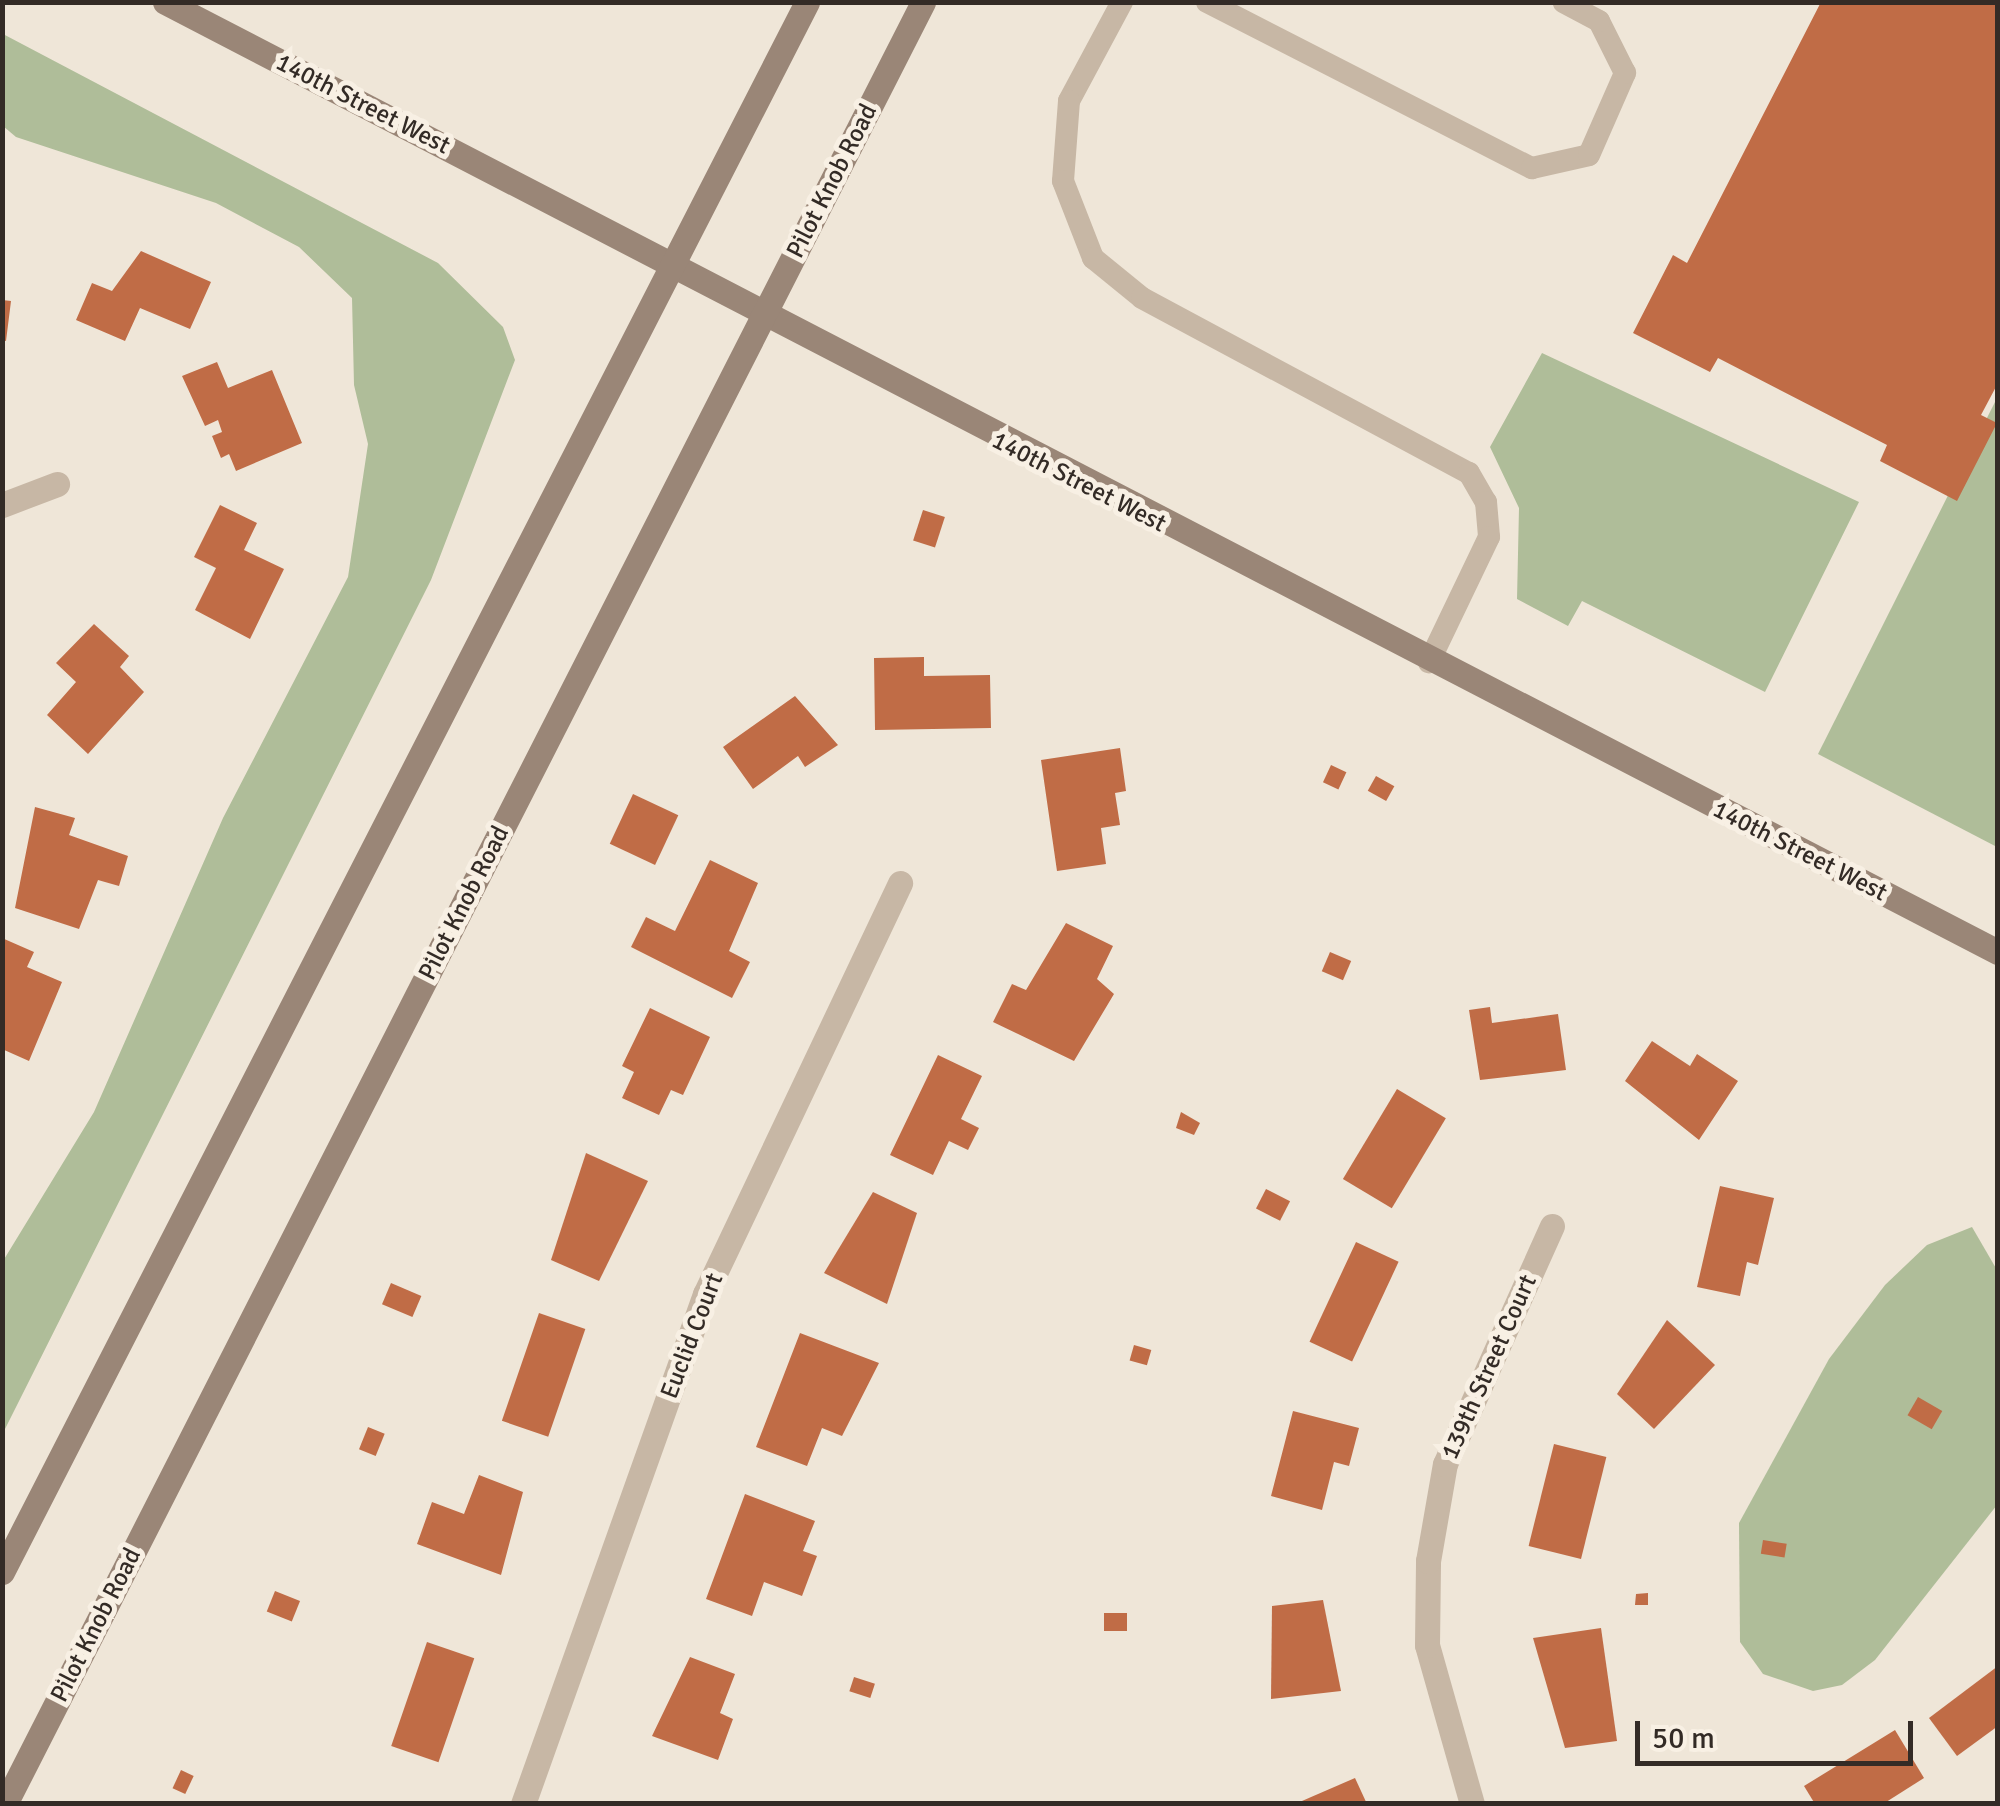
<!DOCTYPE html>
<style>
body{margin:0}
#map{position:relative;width:2000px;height:1806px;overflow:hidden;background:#efe6d8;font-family:Signika,sans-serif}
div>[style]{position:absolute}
.green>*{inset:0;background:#afbd99}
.building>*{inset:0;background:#c06c46;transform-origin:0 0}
.lane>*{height:22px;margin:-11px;padding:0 11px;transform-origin:11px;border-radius:11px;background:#c7b7a5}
.street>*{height:25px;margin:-12.5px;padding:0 12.5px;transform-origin:12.5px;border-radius:12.5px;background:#c7b7a5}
.secondary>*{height:25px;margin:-12.5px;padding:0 12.5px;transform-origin:12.5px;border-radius:12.5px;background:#9a8677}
span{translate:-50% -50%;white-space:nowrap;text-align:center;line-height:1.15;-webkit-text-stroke:10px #f8f0e4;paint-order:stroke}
.street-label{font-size:25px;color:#332b26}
.frame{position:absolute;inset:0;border:5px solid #332b26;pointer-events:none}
.scale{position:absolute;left:1635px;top:1721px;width:278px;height:45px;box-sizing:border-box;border:5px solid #332b26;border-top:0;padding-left:12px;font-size:30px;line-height:35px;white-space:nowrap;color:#332b26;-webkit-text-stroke:8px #f8f0e4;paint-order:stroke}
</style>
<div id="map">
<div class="green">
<div style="clip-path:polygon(3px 34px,438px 263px,503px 327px,515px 360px,431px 580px,3px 1433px,3px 1261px,94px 1112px,223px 818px,348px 577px,368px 444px,354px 385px,352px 298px,299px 247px,216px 203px,16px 137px,3px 126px)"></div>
<div style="clip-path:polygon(1542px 353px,1859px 502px,1765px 692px,1582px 601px,1568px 626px,1517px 599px,1519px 508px,1490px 447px)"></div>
<div style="clip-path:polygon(1997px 398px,1997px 847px,1818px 754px)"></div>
<div style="clip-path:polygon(1972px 1227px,1997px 1270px,1997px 1505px,1875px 1660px,1842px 1685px,1813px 1691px,1763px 1674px,1740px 1642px,1739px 1523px,1829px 1359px,1885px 1285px,1927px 1245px)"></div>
</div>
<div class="building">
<div style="clip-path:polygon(1821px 2px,1998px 2px,1998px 383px,1981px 415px,1997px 423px,1957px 501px,1880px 461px,1887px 445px,1718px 358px,1710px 372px,1633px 333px,1673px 255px,1687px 263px)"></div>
<div style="clip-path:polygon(141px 251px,211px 282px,190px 329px,140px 308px,125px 341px,76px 320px,92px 283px,112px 291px)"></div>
<div style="clip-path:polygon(2px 300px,11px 301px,6px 341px,2px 340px)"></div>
<div style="clip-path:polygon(217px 362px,228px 388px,272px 370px,302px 443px,236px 471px,229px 454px,221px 458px,212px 436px,222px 432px,218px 420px,205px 426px,182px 376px)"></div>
<div style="clip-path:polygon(220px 505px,257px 523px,244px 550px,284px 569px,250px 639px,195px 610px,216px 568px,194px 557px)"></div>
<div style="left:923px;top:510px;width:23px;height:32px;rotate:18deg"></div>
<div style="clip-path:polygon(94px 624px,129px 656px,120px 667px,144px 692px,88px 754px,47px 715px,76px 682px,56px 663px)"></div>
<div style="clip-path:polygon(924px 657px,924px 676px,990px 675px,991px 728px,875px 730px,874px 658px)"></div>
<div style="clip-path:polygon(795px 696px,838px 745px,805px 767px,798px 756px,753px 789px,723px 747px)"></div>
<div style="clip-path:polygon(1120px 748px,1126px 791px,1115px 793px,1120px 825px,1101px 828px,1106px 864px,1057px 871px,1041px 760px)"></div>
<div style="left:1331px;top:765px;width:17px;height:19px;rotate:25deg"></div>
<div style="left:1376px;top:776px;width:21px;height:17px;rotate:29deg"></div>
<div style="left:633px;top:794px;width:50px;height:55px;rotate:25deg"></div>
<div style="clip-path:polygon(35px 807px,75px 818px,69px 835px,128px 856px,119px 886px,98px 880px,79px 929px,15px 908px)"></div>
<div style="clip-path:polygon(710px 860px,758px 883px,729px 951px,750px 962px,732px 998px,631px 947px,646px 917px,675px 931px)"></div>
<div style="clip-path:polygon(1066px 923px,1113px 946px,1097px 979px,1114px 994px,1074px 1061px,993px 1022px,1012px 984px,1026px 990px)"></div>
<div style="clip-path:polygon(2px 938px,34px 952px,27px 967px,62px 982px,29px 1061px,2px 1049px)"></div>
<div style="left:1330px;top:952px;width:23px;height:21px;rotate:23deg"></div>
<div style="clip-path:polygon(1490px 1007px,1492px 1023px,1558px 1014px,1566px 1070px,1480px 1080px,1469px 1010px)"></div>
<div style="clip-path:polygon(650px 1008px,710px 1037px,683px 1095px,671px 1090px,659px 1115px,622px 1098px,634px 1072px,622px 1066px)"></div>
<div style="clip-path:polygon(1652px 1041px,1690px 1066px,1697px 1054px,1738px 1081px,1699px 1140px,1625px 1081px)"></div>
<div style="clip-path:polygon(938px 1055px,982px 1076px,961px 1119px,979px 1128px,968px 1150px,949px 1141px,933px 1175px,890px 1155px)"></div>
<div style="left:1397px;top:1089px;width:57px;height:105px;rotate:31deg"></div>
<div style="clip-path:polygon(1181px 1112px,1200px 1123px,1194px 1135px,1176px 1128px)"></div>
<div style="clip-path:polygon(586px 1153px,648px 1181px,599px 1281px,551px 1260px)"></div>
<div style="clip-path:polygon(1720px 1186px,1774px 1198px,1758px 1265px,1747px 1262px,1740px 1296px,1697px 1287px)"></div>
<div style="left:1266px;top:1189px;width:27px;height:22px;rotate:27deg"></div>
<div style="clip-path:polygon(873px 1192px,917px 1213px,887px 1304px,824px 1273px)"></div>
<div style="left:1356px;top:1242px;width:47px;height:110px;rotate:25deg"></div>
<div style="left:391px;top:1283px;width:33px;height:23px;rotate:23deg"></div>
<div style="left:539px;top:1313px;width:49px;height:114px;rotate:19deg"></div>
<div style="clip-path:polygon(1667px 1320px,1715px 1365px,1654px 1429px,1617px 1394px)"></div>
<div style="clip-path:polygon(800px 1333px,879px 1363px,842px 1436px,822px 1428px,807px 1466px,756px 1447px)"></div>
<div style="left:1134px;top:1345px;width:18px;height:16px;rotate:16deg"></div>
<div style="left:1918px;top:1397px;width:28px;height:21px;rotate:30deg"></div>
<div style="clip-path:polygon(1293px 1411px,1359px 1428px,1349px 1466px,1334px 1462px,1322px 1510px,1271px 1496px)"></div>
<div style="left:368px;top:1427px;width:18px;height:24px;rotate:22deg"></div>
<div style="left:1554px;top:1444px;width:54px;height:105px;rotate:14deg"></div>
<div style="clip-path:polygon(479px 1475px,523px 1492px,501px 1575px,417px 1544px,432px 1502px,464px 1514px)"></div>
<div style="clip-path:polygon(745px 1494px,815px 1521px,803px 1551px,817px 1556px,802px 1596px,764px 1582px,752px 1616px,706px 1599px)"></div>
<div style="left:1763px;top:1540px;width:24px;height:14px;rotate:9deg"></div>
<div style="left:275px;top:1591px;width:27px;height:22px;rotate:22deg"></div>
<div style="clip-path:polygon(1648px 1593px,1648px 1605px,1635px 1605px,1636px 1594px)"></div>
<div style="clip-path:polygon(1323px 1600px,1341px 1691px,1271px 1699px,1272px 1606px)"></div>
<div style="left:1104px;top:1613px;width:23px;height:18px"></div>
<div style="clip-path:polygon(1601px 1628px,1617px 1741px,1565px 1748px,1533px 1638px)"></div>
<div style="left:427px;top:1642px;width:50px;height:110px;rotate:19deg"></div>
<div style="clip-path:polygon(690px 1657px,735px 1674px,720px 1713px,733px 1719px,718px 1760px,652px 1736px)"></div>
<div style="clip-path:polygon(1998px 1666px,1998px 1726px,1957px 1756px,1929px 1718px)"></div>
<div style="left:854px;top:1677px;width:22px;height:15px;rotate:18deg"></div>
<div style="clip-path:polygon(1895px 1730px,1924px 1778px,1883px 1804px,1815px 1804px,1804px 1786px)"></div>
<div style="left:181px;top:1770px;width:14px;height:20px;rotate:25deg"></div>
<div style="clip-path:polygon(1355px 1778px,1367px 1804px,1295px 1804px)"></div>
</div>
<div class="lane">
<div style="left:1122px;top:2px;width:112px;rotate:118.2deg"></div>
<div style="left:1069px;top:101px;width:80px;rotate:94.3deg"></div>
<div style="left:1063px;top:181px;width:83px;rotate:68.7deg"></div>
<div style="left:1093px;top:258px;width:63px;rotate:39.2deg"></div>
<div style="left:1142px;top:298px;width:371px;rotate:28.2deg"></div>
<div style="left:1469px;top:473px;width:34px;rotate:60deg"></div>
<div style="left:1486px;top:502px;width:35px;rotate:85deg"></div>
<div style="left:1489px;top:537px;width:139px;rotate:115.6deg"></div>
<div style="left:1207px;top:2px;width:365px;rotate:27.1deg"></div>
<div style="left:1532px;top:168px;width:58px;rotate:-12.8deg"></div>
<div style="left:1589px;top:155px;width:90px;rotate:-66.3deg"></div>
<div style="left:1625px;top:73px;width:58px;rotate:-116.6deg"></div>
<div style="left:1599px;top:21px;width:40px;rotate:-152deg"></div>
</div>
<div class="street">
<div style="left:2px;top:505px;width:59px;rotate:-20.9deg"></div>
<div style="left:523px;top:1804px;width:542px;rotate:-70.36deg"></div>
<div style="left:705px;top:1294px;width:455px;rotate:-64.6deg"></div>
<div style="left:1472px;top:1804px;width:165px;rotate:-105.8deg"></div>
<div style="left:1427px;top:1645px;width:84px;rotate:-89.3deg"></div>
<div style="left:1428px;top:1561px;width:98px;rotate:-80.1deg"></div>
<div style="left:1445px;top:1464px;width:261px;rotate:-65.8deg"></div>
</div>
<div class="secondary">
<div style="left:165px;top:2px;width:2065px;rotate:27.4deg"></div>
<div style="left:2px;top:1572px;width:1764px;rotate:-62.85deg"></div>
<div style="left:5px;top:1804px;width:2022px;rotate:-63deg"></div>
</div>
<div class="street-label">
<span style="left:363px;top:104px;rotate:27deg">140th Street West</span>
<span style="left:832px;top:181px;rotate:-63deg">Pilot Knob Road</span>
<span style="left:1079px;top:482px;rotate:27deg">140th Street West</span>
<span style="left:1800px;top:851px;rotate:27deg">140th Street West</span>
<span style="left:464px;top:903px;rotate:-63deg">Pilot Knob Road</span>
<span style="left:692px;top:1336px;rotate:-69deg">Euclid Court</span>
<span style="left:1489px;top:1367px;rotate:-66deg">139th Street Court</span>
<span style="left:96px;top:1625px;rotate:-63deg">Pilot Knob Road</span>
</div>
<div class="frame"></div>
<div class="scale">50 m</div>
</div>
